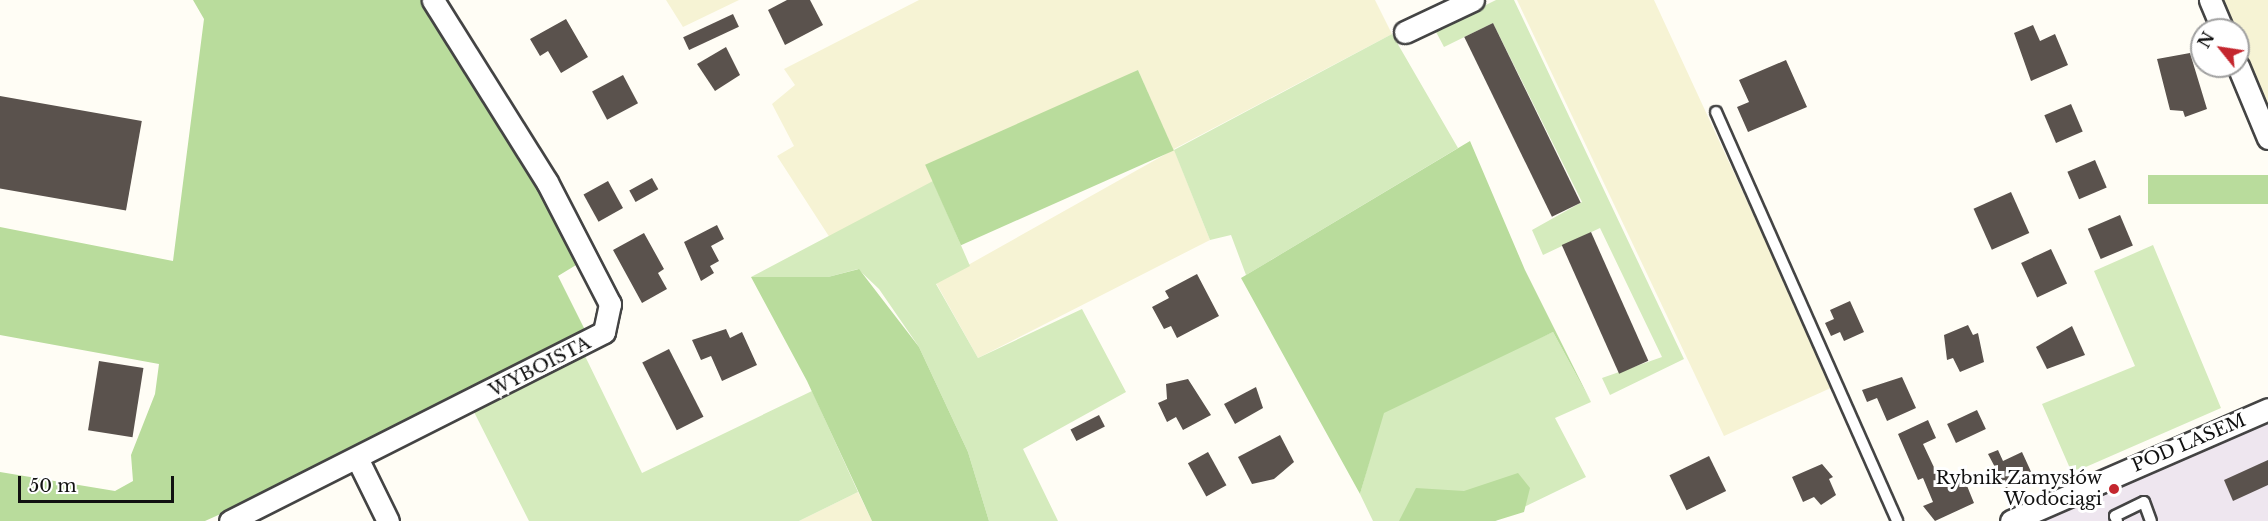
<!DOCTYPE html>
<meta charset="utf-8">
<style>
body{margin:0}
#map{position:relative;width:2268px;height:521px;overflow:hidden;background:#fffdf5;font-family:"Libre Baskerville",serif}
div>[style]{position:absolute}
.industrial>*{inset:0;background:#eee6ef}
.farmland>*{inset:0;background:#f6f3d4}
.green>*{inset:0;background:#d5ebbd}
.forest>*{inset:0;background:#b9dc9c;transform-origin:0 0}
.building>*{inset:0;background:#5a524d;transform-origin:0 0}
.roads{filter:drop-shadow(2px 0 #444) drop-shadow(-2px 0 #444) drop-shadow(0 2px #444) drop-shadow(0 -2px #444)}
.lane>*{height:10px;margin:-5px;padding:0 5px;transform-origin:5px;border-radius:5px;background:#fff}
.street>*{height:21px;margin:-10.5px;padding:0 10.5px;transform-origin:10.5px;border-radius:10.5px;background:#fff}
.dots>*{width:16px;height:16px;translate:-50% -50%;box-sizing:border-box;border:3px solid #fff;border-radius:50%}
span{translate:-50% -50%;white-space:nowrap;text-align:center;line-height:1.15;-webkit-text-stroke:6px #fff;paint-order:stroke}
.street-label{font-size:18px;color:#111}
.poi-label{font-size:18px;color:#111}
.right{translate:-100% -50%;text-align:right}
.north{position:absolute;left:2190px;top:18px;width:60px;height:60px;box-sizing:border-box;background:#fff;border:2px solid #a0a0a0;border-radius:50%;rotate:300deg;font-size:16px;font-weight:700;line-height:24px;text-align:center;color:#111}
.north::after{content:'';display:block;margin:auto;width:21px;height:27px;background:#c4262e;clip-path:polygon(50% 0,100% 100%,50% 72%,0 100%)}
.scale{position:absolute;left:18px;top:476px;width:156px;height:27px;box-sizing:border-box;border:3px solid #111;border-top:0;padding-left:8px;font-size:18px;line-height:21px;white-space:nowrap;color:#111;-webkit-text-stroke:4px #fff;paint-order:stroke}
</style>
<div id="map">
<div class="industrial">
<div style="clip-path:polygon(2268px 421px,2268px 521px,2038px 521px)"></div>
</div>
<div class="farmland">
<div style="clip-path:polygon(666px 0,739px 0,683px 27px)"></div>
<div style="clip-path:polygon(919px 0,1375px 0,1392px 34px,1174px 149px,1210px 240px,978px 358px,936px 283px,1173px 150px,1138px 70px,830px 238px,777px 156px,794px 146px,772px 104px,795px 85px,784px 69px)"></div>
<div style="clip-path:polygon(1517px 0,1654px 0,1833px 387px,1724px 436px)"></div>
<div style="clip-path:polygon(2217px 0,2268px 0,2268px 119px,2238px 49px,2238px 30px,2230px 30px)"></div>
<div style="clip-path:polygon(858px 492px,872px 521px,799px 521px)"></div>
</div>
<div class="green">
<div style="clip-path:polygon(1496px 0,1514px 0,1684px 359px,1610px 395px,1602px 378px,1662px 357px,1600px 228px,1543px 255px,1532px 230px,1582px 202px,1493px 23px,1444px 47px,1435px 30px)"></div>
<div style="clip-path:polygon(1392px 34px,1458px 148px,1246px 275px,1231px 235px,1210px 240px,1174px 150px)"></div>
<div style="clip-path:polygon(933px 181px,970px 266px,936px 284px,978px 358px,1082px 309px,1126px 392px,1023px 449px,1058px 521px,989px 521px,968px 452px,919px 347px,879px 289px,858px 269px,828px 277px,751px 277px)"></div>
<div style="clip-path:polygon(2153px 245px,2221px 408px,2072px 473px,2042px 404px,2135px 366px,2094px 271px)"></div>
<div style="clip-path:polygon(1553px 332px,1591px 402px,1555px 418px,1586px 477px,1495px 521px,1373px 521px,1360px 494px,1385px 405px)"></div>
<div style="clip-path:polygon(585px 356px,642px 473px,812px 391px,858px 492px,799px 521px,529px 521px,473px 410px)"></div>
</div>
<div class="forest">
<div style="clip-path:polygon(193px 0,424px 0,581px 262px,558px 276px,586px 332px,350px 456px,205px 521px,0 521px,0 472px,115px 491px,133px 481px,131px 455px,155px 394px,159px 364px,0 335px,0 227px,173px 261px,204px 19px)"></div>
<div style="left:1138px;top:70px;width:88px;height:233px;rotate:66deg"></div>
<div style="clip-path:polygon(1470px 141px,1525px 270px,1591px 402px,1553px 332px,1384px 413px,1360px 494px,1241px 278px)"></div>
<div style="left:2268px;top:175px;width:29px;height:120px;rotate:90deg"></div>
<div style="clip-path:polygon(859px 269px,919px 347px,968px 452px,989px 521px,872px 521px,807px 381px,751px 277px,828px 277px)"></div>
<div style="clip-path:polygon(1518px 473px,1530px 488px,1524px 512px,1495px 521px,1399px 521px,1416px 488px,1464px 491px)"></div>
</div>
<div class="building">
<div style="clip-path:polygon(787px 0,810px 0,823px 25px,785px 45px,768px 10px)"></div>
<div style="left:733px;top:14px;width:14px;height:55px;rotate:65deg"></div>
<div style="clip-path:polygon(566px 19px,588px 57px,561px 73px,548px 51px,540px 56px,530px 39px)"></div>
<div style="left:1493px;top:23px;width:200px;height:32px;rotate:64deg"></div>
<div style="clip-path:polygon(2033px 25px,2040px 41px,2055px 34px,2068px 65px,2031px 81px,2014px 33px)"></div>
<div style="clip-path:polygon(726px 47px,740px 75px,715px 91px,697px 64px)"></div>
<div style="clip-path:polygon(2190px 53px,2207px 109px,2185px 117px,2183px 111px,2170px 110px,2157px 59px)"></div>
<div style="clip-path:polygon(1786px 60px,1807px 107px,1748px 132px,1737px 107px,1749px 102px,1739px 80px)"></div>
<div style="left:623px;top:75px;width:32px;height:35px;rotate:62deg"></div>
<div style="left:0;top:96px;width:144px;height:91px;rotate:10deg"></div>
<div style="left:2071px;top:104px;width:30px;height:29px;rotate:67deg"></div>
<div style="left:2095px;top:160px;width:30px;height:30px;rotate:67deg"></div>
<div style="left:652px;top:178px;width:13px;height:26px;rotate:61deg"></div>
<div style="left:608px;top:181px;width:31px;height:28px;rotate:61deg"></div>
<div style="left:2011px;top:192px;width:45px;height:41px;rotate:66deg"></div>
<div style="left:2120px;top:215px;width:33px;height:35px;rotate:67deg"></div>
<div style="clip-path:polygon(717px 225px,724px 239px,711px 246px,719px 261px,710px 266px,714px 273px,701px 281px,684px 242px)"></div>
<div style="left:1591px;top:232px;width:141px;height:32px;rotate:66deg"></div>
<div style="clip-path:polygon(644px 233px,664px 269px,658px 273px,667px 289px,642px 303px,613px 250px)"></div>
<div style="left:2051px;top:249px;width:38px;height:33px;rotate:65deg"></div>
<div style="clip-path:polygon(1197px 274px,1219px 316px,1177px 338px,1171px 326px,1164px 329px,1152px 307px,1169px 298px,1165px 291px)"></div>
<div style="clip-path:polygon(1850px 301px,1864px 332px,1844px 341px,1840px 332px,1831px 336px,1825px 323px,1834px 319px,1830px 310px)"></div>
<div style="clip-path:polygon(1968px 325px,1973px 335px,1978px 333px,1984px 362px,1960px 372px,1953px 358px,1947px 360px,1944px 335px)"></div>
<div style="clip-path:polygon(2072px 326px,2085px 355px,2047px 369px,2036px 347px)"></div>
<div style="clip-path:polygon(726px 329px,730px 338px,742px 332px,757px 365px,722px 381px,711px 356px,701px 360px,692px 340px)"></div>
<div style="left:669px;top:349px;width:76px;height:30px;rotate:63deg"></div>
<div style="left:99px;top:361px;width:45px;height:70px;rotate:9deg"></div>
<div style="clip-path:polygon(1902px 377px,1916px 408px,1887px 421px,1877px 398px,1867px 402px,1862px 390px)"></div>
<div style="clip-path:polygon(1188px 379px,1211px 415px,1183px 430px,1176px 417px,1167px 422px,1158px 403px,1167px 399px,1166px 384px)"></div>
<div style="clip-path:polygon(1256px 387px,1263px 408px,1235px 424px,1224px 404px)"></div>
<div style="left:1977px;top:410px;width:21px;height:33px;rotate:65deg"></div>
<div style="left:1099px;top:415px;width:13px;height:32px;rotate:63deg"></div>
<div style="clip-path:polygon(1928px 420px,1936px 438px,1923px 444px,1939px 478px,1946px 475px,1950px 482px,1963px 476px,1974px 503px,1935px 521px,1923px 506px,1933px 502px,1923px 478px,1918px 480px,1898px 434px)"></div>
<div style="clip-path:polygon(1280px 435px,1294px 462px,1274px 479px,1252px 484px,1238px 457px)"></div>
<div style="clip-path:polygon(1998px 450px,2003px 461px,2022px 452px,2033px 476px,2006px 488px,1988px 454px)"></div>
<div style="left:1208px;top:452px;width:38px;height:23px;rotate:61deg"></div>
<div style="left:1709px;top:456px;width:39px;height:44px;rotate:64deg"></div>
<div style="clip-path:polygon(2268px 460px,2268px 485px,2233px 501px,2224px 480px)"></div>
<div style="clip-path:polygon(1822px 464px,1833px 477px,1829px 479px,1836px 495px,1821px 505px,1814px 497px,1803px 502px,1792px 477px)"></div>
</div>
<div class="roads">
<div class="lane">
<div style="left:1716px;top:112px;width:447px;rotate:66.1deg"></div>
<div style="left:2117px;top:521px;width:5px;rotate:-112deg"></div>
<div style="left:2115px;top:516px;width:32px;rotate:-26deg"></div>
<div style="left:2144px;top:502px;width:20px;rotate:70deg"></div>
</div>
<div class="street">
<div style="left:2210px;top:0;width:33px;rotate:67deg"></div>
<div style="left:1405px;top:32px;width:75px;rotate:-25.2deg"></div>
<div style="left:2238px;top:66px;width:78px;rotate:67.4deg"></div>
<div style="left:357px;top:458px;width:70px;rotate:63.8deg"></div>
<div style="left:230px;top:521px;width:419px;rotate:-26.8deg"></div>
<div style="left:604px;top:332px;width:29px;rotate:-78deg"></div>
<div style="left:610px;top:304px;width:137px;rotate:-117.3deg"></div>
<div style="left:547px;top:182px;width:215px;rotate:-122.1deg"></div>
<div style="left:2011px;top:521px;width:280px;rotate:-23.5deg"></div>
</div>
</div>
<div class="dots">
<div style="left:2114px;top:489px;background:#c4262e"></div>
</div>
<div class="street-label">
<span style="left:540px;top:367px;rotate:-27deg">WYBOISTA</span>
<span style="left:2189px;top:443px;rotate:-23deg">POD LASEM</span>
</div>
<div class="poi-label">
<span class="right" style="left:2102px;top:489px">Rybnik Zamysłów<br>Wodociągi</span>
</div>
<div class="north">N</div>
<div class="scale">50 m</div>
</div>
